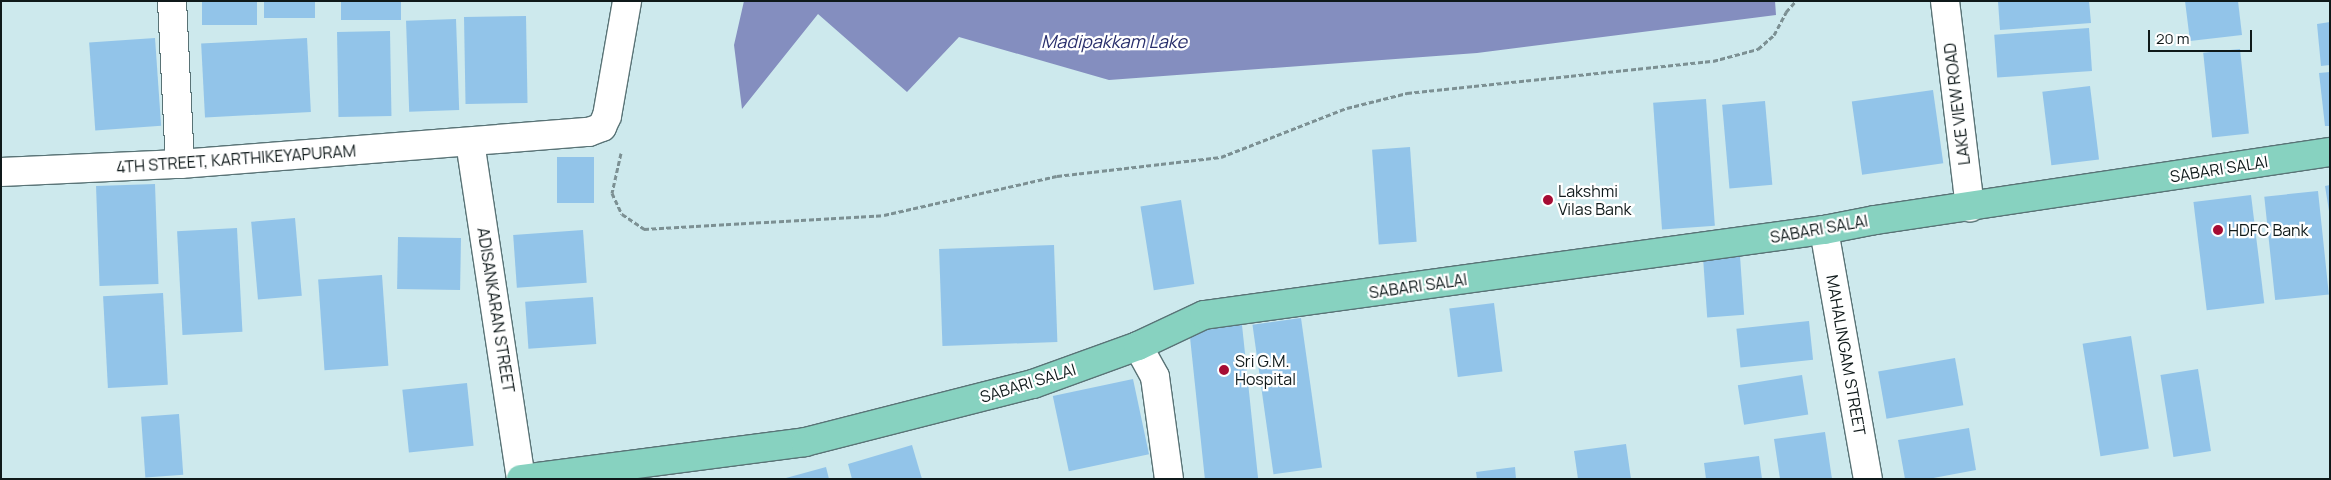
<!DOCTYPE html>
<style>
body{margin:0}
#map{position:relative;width:2331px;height:480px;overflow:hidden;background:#cde9ed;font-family:Manrope,sans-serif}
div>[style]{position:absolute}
.water>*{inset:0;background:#848ebf}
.building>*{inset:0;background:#92c4e9;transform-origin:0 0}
.path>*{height:3px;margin-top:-1.5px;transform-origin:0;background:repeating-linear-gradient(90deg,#7c9093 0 5px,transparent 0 7.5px)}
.roads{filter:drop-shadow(1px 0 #597376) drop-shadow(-1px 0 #597376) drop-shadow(0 1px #597376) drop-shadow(0 -1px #597376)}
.minor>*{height:28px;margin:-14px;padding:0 14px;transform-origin:14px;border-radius:14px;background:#fff}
.major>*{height:28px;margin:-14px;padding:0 14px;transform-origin:14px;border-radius:14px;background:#87d2c0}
.dots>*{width:14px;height:14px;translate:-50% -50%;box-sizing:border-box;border:2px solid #fff;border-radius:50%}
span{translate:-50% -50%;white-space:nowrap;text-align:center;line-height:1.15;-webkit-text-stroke:4.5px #fff;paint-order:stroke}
.street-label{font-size:16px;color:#0f191a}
.poi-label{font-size:16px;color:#0f191a}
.left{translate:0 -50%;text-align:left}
.water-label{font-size:18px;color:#292f6c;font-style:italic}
.frame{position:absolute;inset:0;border:2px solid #0f191a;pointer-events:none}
.scale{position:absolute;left:2148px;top:30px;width:104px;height:22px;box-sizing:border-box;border:2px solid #0f191a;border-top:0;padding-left:6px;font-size:15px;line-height:18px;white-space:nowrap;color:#0f191a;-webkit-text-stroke:4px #fff;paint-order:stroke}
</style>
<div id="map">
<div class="water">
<div style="clip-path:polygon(744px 1px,1775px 1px,1776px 15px,1477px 53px,1109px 80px,959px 37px,907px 92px,818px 14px,742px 109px,734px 45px)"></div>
</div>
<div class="building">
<div style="left:202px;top:1px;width:55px;height:24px"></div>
<div style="left:264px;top:1px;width:51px;height:17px"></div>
<div style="left:341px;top:1px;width:60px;height:19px"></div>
<div style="clip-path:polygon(1998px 1px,2089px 1px,2091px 23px,2000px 30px)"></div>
<div style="clip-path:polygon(2185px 1px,2238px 1px,2242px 35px,2190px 41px)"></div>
<div style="left:526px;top:16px;width:87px;height:62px;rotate:89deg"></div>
<div style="left:456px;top:19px;width:91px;height:50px;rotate:88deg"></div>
<div style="clip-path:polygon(2330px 22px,2330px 65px,2321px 66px,2317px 24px)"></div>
<div style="left:2089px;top:28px;width:43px;height:95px;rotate:86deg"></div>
<div style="left:390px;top:31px;width:85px;height:53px;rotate:89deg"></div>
<div style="left:155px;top:38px;width:88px;height:66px;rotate:86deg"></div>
<div style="left:307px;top:38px;width:74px;height:106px;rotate:87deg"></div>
<div style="left:2240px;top:49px;width:85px;height:37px;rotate:84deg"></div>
<div style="clip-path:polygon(2330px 72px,2330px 126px,2325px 126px,2319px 73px)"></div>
<div style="left:2090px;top:86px;width:74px;height:48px;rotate:83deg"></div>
<div style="left:1933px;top:90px;width:74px;height:82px;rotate:82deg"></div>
<div style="left:1706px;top:99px;width:127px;height:53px;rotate:86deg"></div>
<div style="left:1765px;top:101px;width:84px;height:43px;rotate:85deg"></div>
<div style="left:1410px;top:147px;width:95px;height:38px;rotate:86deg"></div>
<div style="left:557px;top:157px;width:37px;height:46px"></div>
<div style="left:155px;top:184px;width:100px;height:59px;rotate:88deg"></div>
<div style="clip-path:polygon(2330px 185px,2330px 211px,2329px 211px,2325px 186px)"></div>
<div style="left:2318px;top:191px;width:104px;height:54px;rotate:84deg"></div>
<div style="left:2251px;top:195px;width:109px;height:58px;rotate:83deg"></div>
<div style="left:1181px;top:200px;width:85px;height:41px;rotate:81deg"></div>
<div style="left:295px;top:218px;width:78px;height:44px;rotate:85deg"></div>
<div style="left:237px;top:228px;width:104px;height:60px;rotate:87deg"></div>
<div style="left:583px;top:230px;width:53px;height:70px;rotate:86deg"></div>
<div style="left:398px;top:237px;width:63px;height:52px;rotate:1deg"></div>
<div style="left:1054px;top:245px;width:97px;height:115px;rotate:88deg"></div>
<div style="left:1740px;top:256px;width:59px;height:37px;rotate:86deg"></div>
<div style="left:382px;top:275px;width:91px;height:64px;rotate:86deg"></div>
<div style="left:163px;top:293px;width:92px;height:60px;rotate:87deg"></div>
<div style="left:593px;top:297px;width:47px;height:68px;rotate:86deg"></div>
<div style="left:1494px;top:303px;width:69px;height:45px;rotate:83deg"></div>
<div style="left:1301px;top:318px;width:151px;height:49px;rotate:82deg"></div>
<div style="left:1809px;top:321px;width:39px;height:73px;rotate:84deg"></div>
<div style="left:1242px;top:325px;width:155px;height:53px;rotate:84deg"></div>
<div style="left:2131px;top:336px;width:114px;height:49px;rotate:81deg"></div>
<div style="left:1955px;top:358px;width:48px;height:78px;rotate:80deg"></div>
<div style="left:2198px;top:369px;width:83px;height:38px;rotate:81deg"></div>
<div style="left:1802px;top:375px;width:40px;height:65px;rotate:81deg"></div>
<div style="left:1133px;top:379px;width:77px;height:82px;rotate:78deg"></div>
<div style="left:467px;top:383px;width:63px;height:65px;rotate:84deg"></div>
<div style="left:179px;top:414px;width:61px;height:38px;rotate:86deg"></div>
<div style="clip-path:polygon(1969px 428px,1976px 470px,1928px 479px,1905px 479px,1898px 440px)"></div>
<div style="clip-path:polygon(1825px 432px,1832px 479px,1780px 479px,1774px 439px)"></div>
<div style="clip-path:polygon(1626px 444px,1631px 479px,1578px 479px,1574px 451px)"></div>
<div style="clip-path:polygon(912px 445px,922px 479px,852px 479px,848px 464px)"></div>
<div style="clip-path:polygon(1759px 456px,1762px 479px,1706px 479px,1704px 463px)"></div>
<div style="clip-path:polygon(826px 467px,829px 479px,786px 479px,786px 478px)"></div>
<div style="clip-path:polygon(1515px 467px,1516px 479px,1477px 479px,1476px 472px)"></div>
</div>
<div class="path">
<div style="left:621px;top:153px;width:41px;rotate:102.7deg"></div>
<div style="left:612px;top:193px;width:23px;rotate:65deg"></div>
<div style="left:622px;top:214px;width:27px;rotate:34deg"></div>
<div style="left:644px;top:229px;width:240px;rotate:-3.3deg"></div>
<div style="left:884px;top:215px;width:177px;rotate:-12.7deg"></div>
<div style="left:1057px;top:176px;width:165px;rotate:-6.6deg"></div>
<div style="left:1221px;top:157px;width:135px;rotate:-21.3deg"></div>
<div style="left:1347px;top:108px;width:62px;rotate:-14deg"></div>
<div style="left:1407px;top:93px;width:308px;rotate:-6deg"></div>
<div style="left:1713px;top:61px;width:47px;rotate:-14.9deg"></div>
<div style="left:1758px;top:49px;width:21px;rotate:-41deg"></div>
<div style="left:1774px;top:35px;width:26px;rotate:-62deg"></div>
<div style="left:1786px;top:12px;width:15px;rotate:-48deg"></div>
</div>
<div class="roads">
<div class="minor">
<div style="left:172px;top:1px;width:163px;rotate:87.2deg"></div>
<div style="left:1945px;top:1px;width:208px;rotate:83.1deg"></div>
<div style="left:470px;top:142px;width:341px;rotate:81.4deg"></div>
<div style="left:1px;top:172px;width:179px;rotate:-2.6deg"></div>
<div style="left:180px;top:164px;width:410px;rotate:-4.5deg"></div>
<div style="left:589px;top:132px;width:14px;rotate:-21deg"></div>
<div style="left:602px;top:127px;width:12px;rotate:-66deg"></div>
<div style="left:607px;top:116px;width:117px;rotate:-80.1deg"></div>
<div style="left:1824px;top:230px;width:253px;rotate:80deg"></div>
<div style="left:1138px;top:346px;width:35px;rotate:61deg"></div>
<div style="left:1155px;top:377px;width:103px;rotate:82.2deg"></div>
</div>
<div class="major">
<div style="left:521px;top:479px;width:286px;rotate:-7.4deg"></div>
<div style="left:805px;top:442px;width:235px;rotate:-14.3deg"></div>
<div style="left:1033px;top:384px;width:112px;rotate:-19.9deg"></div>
<div style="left:1138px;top:346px;width:73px;rotate:-25.2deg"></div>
<div style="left:1204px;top:315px;width:626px;rotate:-7.81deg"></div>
<div style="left:1824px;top:230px;width:52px;rotate:-11.1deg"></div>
<div style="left:1875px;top:220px;width:460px;rotate:-8.5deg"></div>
</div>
</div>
<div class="dots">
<div style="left:1548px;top:200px;background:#a60c34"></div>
<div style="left:2218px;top:230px;background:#a60c34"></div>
<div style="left:1224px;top:370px;background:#a60c34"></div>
</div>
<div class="street-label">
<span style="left:1957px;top:104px;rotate:-97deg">LAKE VIEW ROAD</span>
<span style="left:236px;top:159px;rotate:-4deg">4TH STREET, KARTHIKEYAPURAM</span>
<span style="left:2219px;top:169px;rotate:-9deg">SABARI SALAI</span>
<span style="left:1819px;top:229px;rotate:-10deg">SABARI SALAI</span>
<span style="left:1418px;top:286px;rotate:-8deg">SABARI SALAI</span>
<span style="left:496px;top:310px;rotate:81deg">ADISANKARAN STREET</span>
<span style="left:1846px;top:355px;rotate:80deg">MAHALINGAM STREET</span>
<span style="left:1028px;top:383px;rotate:-17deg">SABARI SALAI</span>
</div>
<div class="poi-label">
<span class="left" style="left:1558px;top:200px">Lakshmi<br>Vilas Bank</span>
<span class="left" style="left:2228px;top:230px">HDFC Bank</span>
<span class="left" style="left:1235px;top:370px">Sri G.M.<br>Hospital</span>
</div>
<div class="water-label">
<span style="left:1114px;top:41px">Madipakkam Lake</span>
</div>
<div class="frame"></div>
<div class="scale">20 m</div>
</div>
